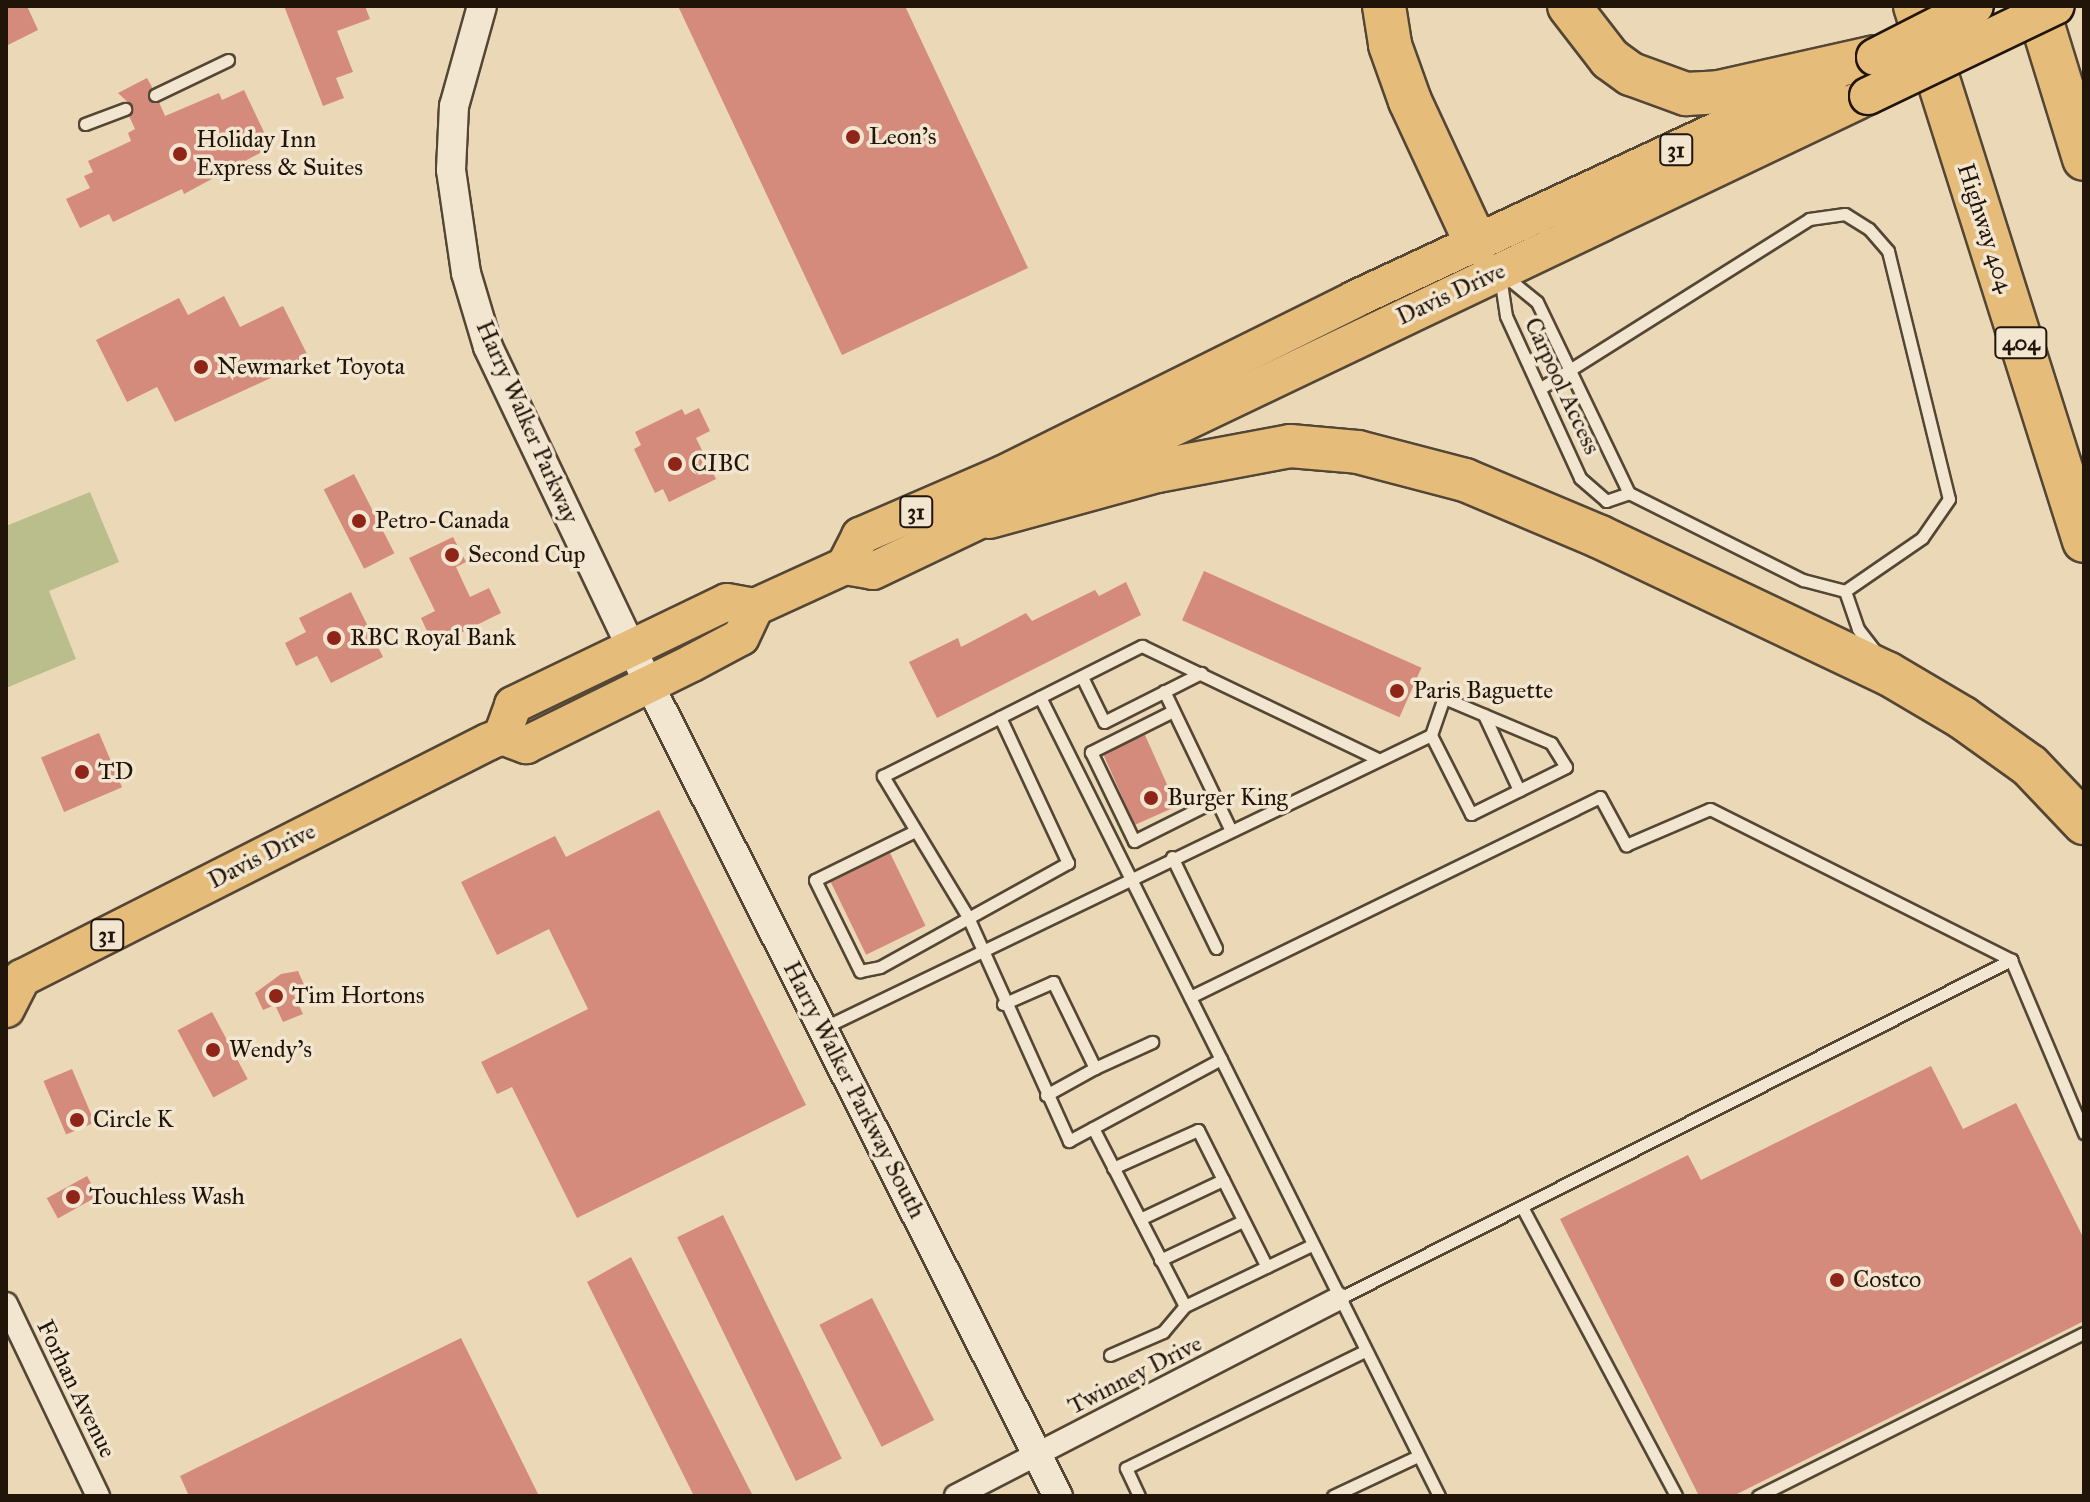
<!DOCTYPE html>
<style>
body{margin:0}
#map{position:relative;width:2090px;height:1502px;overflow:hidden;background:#ebd8b6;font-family:"IM FELL Great Primer",serif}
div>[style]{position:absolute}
.green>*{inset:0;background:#babe8c}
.building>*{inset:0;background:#d48b7b;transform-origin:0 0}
.roads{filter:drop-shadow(2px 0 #544635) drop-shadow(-2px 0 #544635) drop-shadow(0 2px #544635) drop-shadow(0 -2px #544635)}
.service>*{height:11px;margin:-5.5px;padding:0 5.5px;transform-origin:5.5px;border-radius:5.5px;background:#f2e6d0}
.minor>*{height:22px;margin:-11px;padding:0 11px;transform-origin:11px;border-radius:11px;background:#f2e6d0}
.tertiary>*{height:28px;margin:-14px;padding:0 14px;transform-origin:14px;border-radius:14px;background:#f2e6d0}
.primary>*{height:36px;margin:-18px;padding:0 18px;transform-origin:18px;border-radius:18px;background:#e6bc7b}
.motorway>*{height:42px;margin:-21px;padding:0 21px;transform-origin:21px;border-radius:21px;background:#e6bc7b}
.bridges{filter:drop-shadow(2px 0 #21150a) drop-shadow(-2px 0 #21150a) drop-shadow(0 2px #21150a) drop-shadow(0 -2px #21150a)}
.primary-bridge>*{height:36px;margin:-18px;padding:0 18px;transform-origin:18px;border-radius:18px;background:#e6bc7b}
.dots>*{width:22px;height:22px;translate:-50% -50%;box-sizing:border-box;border:4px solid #f2e6d0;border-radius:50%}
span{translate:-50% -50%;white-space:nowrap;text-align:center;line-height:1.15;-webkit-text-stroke:7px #f2e6d0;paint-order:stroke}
.shield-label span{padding:2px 6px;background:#f2e6d0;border:2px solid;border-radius:6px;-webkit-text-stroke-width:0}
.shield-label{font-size:22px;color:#21150a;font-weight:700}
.poi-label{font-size:24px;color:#21150a}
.left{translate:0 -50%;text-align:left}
.street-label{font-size:24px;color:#21150a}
.frame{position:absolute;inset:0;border:8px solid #21150a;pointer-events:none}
</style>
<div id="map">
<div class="green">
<div style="clip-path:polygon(90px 492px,119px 562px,49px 591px,76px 659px,6px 688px,6px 526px)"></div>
</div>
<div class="building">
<div style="clip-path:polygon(6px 6px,27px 6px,38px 30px,6px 46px)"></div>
<div style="clip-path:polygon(284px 6px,365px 6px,370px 19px,337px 31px,353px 72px,336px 78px,344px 98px,323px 106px)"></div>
<div style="clip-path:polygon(678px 6px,905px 6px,1028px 268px,842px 355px)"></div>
<div style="clip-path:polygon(147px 78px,152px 87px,148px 99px,159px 102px,165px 116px,219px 93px,222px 100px,244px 90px,271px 147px,184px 194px,182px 189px,113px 222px,109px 214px,80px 228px,66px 199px,90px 188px,84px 176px,93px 172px,88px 161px,131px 141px,128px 133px,135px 129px,129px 116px,133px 107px,118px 93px)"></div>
<div style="clip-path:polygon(224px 296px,240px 327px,283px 306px,310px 360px,175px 422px,157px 387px,127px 402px,96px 340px,179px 298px,188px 315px)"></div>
<div style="clip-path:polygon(699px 408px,710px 431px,696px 438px,716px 479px,669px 502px,663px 489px,655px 493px,634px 449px,641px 445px,635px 432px,682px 409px,685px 415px)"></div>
<div style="left:354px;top:474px;width:89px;height:34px;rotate:63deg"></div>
<div style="clip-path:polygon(453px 537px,466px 562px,456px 567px,470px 597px,489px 588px,501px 613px,434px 646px,421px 618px,435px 611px,409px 558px)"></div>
<div style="left:1204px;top:571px;width:238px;height:54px;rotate:24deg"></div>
<div style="clip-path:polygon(1126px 582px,1141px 615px,937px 718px,909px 662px,958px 638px,961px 647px,1026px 613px,1032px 621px,1095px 590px,1099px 596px)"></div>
<div style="clip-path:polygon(351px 592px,383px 657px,331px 683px,317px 656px,296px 666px,285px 643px,306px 632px,299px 618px)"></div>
<div style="left:99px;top:733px;width:59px;height:63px;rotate:67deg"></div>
<div style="left:1145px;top:735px;width:78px;height:46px;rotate:66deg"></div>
<div style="clip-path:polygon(659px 810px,806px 1105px,577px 1218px,512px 1087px,497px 1094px,481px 1062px,588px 1009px,549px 929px,497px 955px,461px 882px,555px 836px,566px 857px)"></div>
<div style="left:890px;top:853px;width:81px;height:66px;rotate:64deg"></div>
<div style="clip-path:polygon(298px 971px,306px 989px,294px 995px,303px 1014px,283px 1022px,275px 1005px,263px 1010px,255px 993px,281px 974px)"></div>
<div style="left:212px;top:1012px;width:76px;height:39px;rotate:62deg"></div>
<div style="clip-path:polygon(1931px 1066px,1963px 1129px,2016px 1103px,2084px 1239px,2084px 1321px,1733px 1496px,1699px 1496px,1560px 1219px,1688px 1155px,1701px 1180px)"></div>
<div style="left:72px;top:1069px;width:58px;height:31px;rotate:67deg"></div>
<div style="left:87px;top:1176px;width:23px;height:46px;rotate:61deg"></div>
<div style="left:723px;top:1215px;width:271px;height:51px;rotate:64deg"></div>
<div style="clip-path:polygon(631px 1257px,753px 1496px,694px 1496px,587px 1282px)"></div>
<div style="left:872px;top:1298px;width:137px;height:59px;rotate:63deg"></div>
<div style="clip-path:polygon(461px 1338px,539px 1496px,189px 1496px,180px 1476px)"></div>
</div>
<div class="roads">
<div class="service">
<div style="left:155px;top:95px;width:81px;rotate:-25.6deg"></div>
<div style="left:85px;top:124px;width:43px;rotate:-20.6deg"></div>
<div style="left:1500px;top:276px;width:40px;rotate:81.5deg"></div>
<div style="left:1506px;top:316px;width:178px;rotate:65.4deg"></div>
<div style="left:1580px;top:478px;width:35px;rotate:41deg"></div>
<div style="left:1606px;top:501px;width:24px;rotate:-19deg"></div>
<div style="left:1505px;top:276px;width:41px;rotate:39.1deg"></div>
<div style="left:1537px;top:302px;width:212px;rotate:64.3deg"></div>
<div style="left:1629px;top:493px;width:195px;rotate:26.6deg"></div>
<div style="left:1803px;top:580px;width:43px;rotate:14.7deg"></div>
<div style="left:1541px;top:388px;width:317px;rotate:-32.2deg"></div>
<div style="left:1809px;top:219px;width:36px;rotate:-8deg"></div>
<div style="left:1845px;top:214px;width:28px;rotate:32deg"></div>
<div style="left:1869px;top:229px;width:29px;rotate:49deg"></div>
<div style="left:1888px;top:251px;width:255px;rotate:76.2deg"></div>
<div style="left:1949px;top:499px;width:47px;rotate:124.7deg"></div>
<div style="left:1922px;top:538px;width:93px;rotate:145.5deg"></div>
<div style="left:1845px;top:591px;width:40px;rotate:71.1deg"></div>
<div style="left:1858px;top:629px;width:28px;rotate:52deg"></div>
<div style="left:1082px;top:677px;width:50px;rotate:63.9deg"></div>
<div style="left:1104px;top:722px;width:109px;rotate:-26.8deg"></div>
<div style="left:1164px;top:691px;width:153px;rotate:64.4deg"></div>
<div style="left:1040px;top:697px;width:893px;rotate:63.46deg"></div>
<div style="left:1173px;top:711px;width:92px;rotate:153.4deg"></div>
<div style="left:1091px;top:752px;width:99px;rotate:64.2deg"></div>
<div style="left:1134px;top:841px;width:92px;rotate:-26.6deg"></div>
<div style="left:1484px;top:715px;width:83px;rotate:65deg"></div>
<div style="left:913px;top:832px;width:109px;rotate:153.9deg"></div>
<div style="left:815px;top:880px;width:102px;rotate:63.7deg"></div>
<div style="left:860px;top:971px;width:20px;rotate:-11deg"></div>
<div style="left:880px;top:967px;width:215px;rotate:-29deg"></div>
<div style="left:1068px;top:863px;width:161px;rotate:-115deg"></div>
<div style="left:1172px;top:857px;width:101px;rotate:64.2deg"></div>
<div style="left:1190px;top:997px;width:456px;rotate:-26deg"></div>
<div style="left:1600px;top:797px;width:55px;rotate:61.6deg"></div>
<div style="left:1626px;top:845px;width:91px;rotate:-23.2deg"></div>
<div style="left:1710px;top:809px;width:337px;rotate:26.6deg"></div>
<div style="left:2011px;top:960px;width:188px;rotate:67.1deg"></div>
<div style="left:1003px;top:1004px;width:55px;rotate:-23.7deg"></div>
<div style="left:1053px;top:982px;width:96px;rotate:64deg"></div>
<div style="left:1095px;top:1068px;width:56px;rotate:151.1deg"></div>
<div style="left:823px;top:1028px;width:675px;rotate:-25.73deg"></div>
<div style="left:1431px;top:735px;width:39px;rotate:-71deg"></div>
<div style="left:1444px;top:698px;width:116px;rotate:22.8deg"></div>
<div style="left:1551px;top:743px;width:28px;rotate:58deg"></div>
<div style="left:1566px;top:767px;width:106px;rotate:153.7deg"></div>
<div style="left:1471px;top:814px;width:89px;rotate:-116.9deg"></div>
<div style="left:1221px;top:1059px;width:173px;rotate:151.7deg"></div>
<div style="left:1069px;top:1141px;width:246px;rotate:-114.3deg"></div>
<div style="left:968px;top:917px;width:165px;rotate:-121.1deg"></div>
<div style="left:883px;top:776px;width:290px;rotate:-26.7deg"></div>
<div style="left:1142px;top:646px;width:259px;rotate:25.6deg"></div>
<div style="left:1095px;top:1068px;width:63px;rotate:-24.5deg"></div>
<div style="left:1093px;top:1128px;width:200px;rotate:62.7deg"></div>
<div style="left:1185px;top:1306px;width:141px;rotate:-25.7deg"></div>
<div style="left:1113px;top:1168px;width:93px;rotate:-24.1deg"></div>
<div style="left:1198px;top:1130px;width:153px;rotate:63.3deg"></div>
<div style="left:1522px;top:1207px;width:327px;rotate:61.9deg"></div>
<div style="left:1140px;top:1219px;width:92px;rotate:-25.2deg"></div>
<div style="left:1160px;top:1260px;width:92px;rotate:-25.2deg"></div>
<div style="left:1338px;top:1299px;width:754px;rotate:-26.74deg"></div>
<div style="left:1110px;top:1355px;width:58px;rotate:-23.5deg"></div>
<div style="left:1163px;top:1332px;width:34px;rotate:-50deg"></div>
<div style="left:1139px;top:1496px;width:31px;rotate:-115deg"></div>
<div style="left:1126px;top:1468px;width:266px;rotate:-26.1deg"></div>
<div style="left:1333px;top:1496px;width:94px;rotate:-25.2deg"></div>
<div style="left:1758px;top:1496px;width:364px;rotate:-26.6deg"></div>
</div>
<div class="minor">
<div style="left:6px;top:1304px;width:213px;rotate:64.4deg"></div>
<div style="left:956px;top:1496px;width:430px;rotate:-27.3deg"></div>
</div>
<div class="tertiary">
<div style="left:482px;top:6px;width:104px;rotate:105.6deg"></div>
<div style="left:454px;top:106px;width:64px;rotate:92.7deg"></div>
<div style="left:451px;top:170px;width:104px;rotate:81.7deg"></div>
<div style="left:466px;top:273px;width:77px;rotate:73.4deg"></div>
<div style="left:488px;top:347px;width:373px;rotate:64.5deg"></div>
<div style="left:649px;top:684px;width:909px;rotate:63.27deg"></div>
</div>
<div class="primary">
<div style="left:845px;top:566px;width:34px;rotate:-63deg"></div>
<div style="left:860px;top:536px;width:156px;rotate:-23.4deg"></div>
<div style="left:1003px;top:474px;width:393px;rotate:-26.4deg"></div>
<div style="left:1355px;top:299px;width:524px;rotate:-24.95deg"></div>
<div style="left:502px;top:736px;width:33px;rotate:-70deg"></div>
<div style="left:513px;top:705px;width:237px;rotate:-25.7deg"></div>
<div style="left:727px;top:602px;width:28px;rotate:10deg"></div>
<div style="left:755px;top:607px;width:99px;rotate:-24.5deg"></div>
<div style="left:845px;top:566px;width:28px;rotate:10deg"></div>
<div style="left:873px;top:571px;width:1103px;rotate:-25.52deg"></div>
<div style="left:6px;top:1009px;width:35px;rotate:-63deg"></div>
<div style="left:22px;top:978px;width:522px;rotate:-26.86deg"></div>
<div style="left:488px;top:742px;width:15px;rotate:-23deg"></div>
<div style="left:502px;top:736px;width:26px;rotate:21deg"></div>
<div style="left:526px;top:745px;width:185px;rotate:-26.3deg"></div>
<div style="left:692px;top:663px;width:55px;rotate:-28deg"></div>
<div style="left:741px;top:637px;width:33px;rotate:-65deg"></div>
</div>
<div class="motorway">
<div style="left:1384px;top:6px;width:39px;rotate:81deg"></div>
<div style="left:1390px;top:45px;width:59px;rotate:70.3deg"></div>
<div style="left:1410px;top:101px;width:157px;rotate:65.1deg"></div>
<div style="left:1569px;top:6px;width:67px;rotate:52.3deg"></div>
<div style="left:1610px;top:59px;width:26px;rotate:36deg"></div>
<div style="left:1631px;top:74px;width:59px;rotate:20deg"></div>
<div style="left:1686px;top:94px;width:33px;rotate:-3deg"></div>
<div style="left:1719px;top:92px;width:160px;rotate:-12.6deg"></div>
<div style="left:1915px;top:6px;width:561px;rotate:72.47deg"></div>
<div style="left:2037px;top:6px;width:160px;rotate:72.9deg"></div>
<div style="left:989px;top:517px;width:174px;rotate:-15.3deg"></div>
<div style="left:1157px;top:471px;width:135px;rotate:-10.6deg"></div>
<div style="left:1290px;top:446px;width:68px;rotate:5deg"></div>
<div style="left:1358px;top:452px;width:111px;rotate:14.7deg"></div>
<div style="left:1465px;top:480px;width:147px;rotate:22.9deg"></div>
<div style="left:1600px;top:537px;width:318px;rotate:25.4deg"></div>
<div style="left:1887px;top:673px;width:88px;rotate:30.6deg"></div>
<div style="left:1963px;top:718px;width:82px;rotate:35.6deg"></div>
<div style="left:2030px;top:766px;width:79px;rotate:46.5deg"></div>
</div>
</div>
<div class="bridges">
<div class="primary-bridge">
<div style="left:1875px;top:57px;width:112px;rotate:-27deg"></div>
<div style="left:1868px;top:96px;width:208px;rotate:-25.6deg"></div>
</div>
</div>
<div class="dots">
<div style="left:853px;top:137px;background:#8f2418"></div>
<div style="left:180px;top:154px;background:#8f2418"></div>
<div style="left:201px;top:367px;background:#8f2418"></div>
<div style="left:675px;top:464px;background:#8f2418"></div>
<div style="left:359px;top:521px;background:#8f2418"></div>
<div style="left:452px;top:555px;background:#8f2418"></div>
<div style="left:334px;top:638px;background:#8f2418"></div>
<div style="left:1397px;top:691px;background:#8f2418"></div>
<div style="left:82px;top:772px;background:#8f2418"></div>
<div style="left:1151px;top:798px;background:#8f2418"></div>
<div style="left:276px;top:996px;background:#8f2418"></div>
<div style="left:213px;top:1050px;background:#8f2418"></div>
<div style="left:77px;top:1120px;background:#8f2418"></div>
<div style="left:73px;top:1197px;background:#8f2418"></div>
<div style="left:1837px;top:1280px;background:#8f2418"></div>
</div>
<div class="shield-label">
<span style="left:1676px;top:150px">31</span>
<span style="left:2021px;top:343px">404</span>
<span style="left:916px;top:512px">31</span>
<span style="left:107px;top:935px">31</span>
</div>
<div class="poi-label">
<span class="left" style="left:869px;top:137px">Leon's</span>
<span class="left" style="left:196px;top:154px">Holiday Inn<br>Express &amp; Suites</span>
<span class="left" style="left:217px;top:367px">Newmarket Toyota</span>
<span class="left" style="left:691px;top:464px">CIBC</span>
<span class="left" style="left:375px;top:521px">Petro-Canada</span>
<span class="left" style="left:468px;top:555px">Second Cup</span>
<span class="left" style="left:350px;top:638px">RBC Royal Bank</span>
<span class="left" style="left:1413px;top:691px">Paris Baguette</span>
<span class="left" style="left:98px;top:772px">TD</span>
<span class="left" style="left:1167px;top:798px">Burger King</span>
<span class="left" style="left:292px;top:996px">Tim Hortons</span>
<span class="left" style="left:229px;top:1050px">Wendy's</span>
<span class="left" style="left:93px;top:1120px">Circle K</span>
<span class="left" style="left:89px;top:1197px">Touchless Wash</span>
<span class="left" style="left:1853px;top:1280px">Costco</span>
</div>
<div class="street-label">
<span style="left:1985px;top:228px;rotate:72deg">Highway 404</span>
<span style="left:1451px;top:294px;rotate:-25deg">Davis Drive</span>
<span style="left:1562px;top:386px;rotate:65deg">Carpool Access</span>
<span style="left:527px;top:422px;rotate:66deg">Harry Walker Parkway</span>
<span style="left:262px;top:856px;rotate:-27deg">Davis Drive</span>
<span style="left:854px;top:1090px;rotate:63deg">Harry Walker Parkway South</span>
<span style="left:1135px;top:1375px;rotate:-27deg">Twinney Drive</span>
<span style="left:76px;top:1389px;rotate:64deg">Forhan Avenue</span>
</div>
<div class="frame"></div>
</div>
